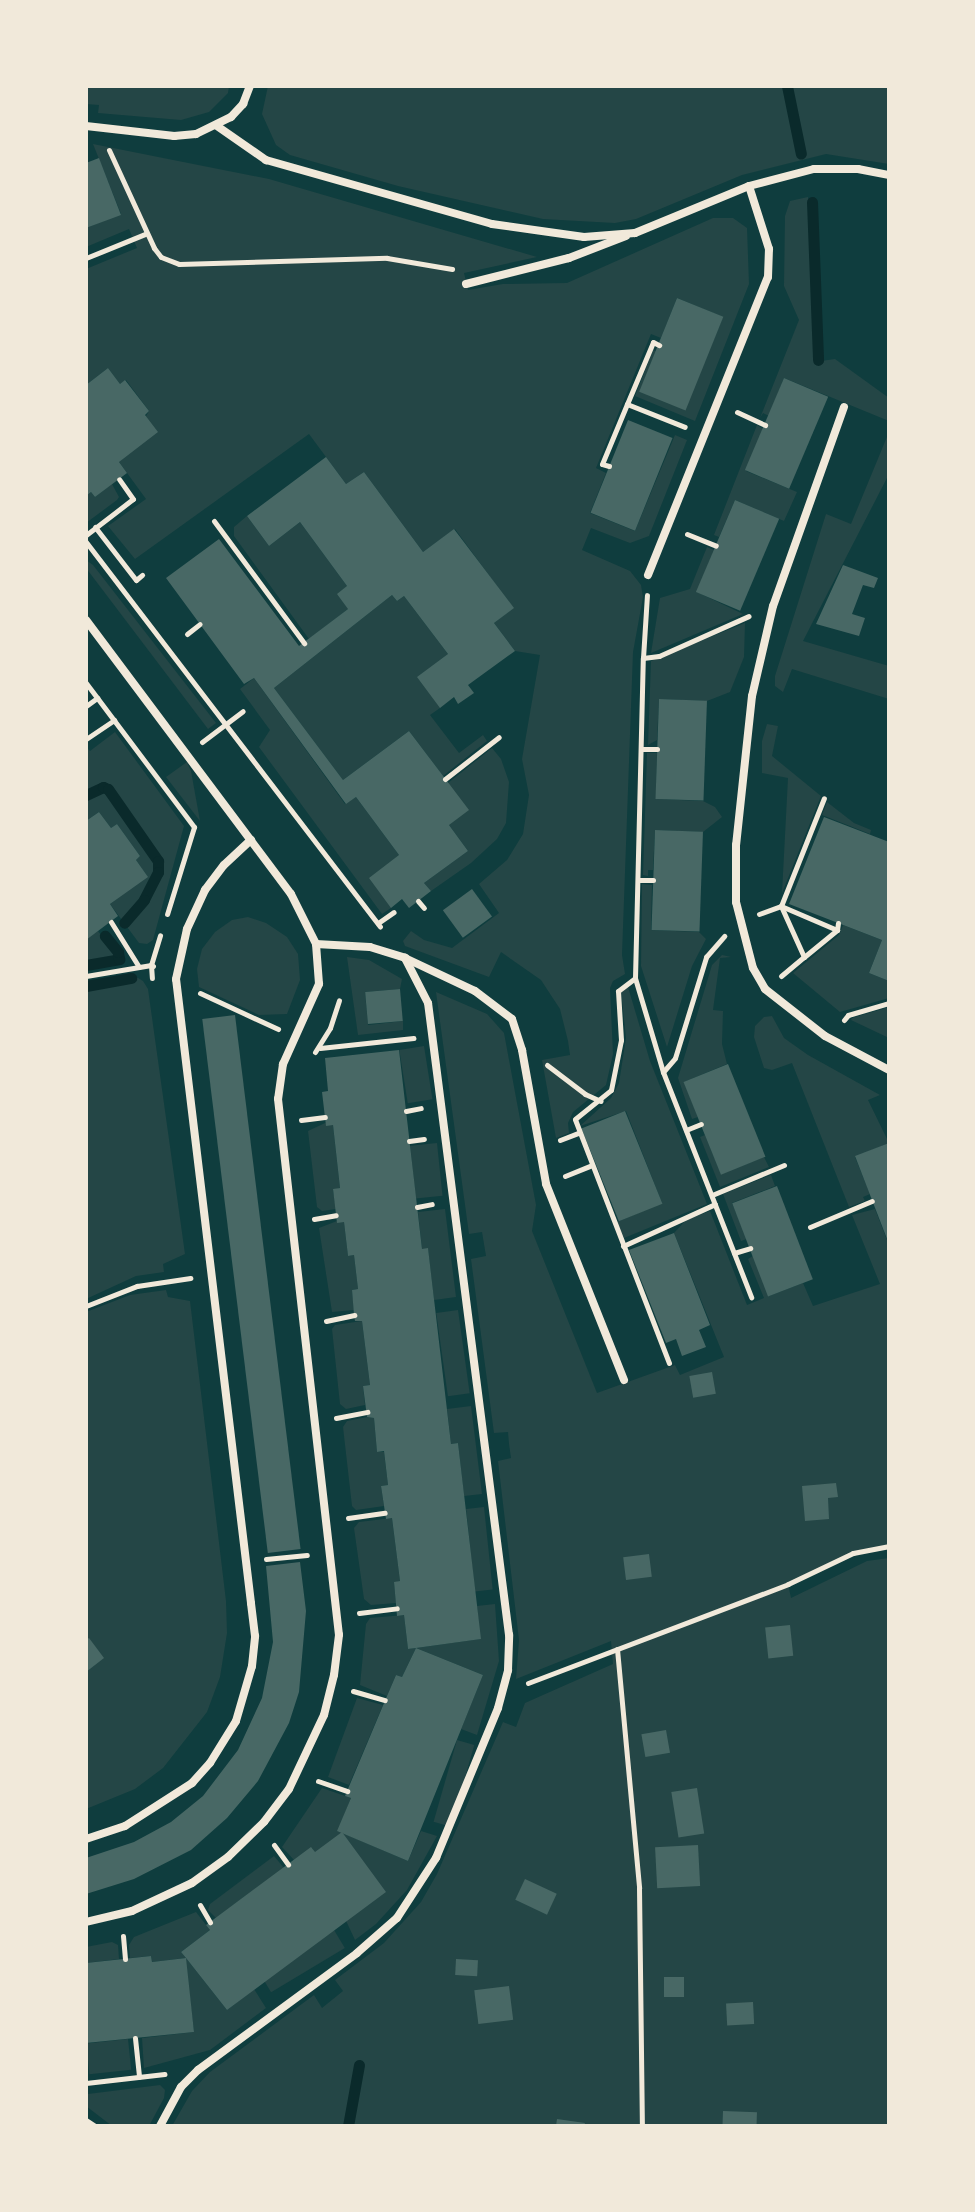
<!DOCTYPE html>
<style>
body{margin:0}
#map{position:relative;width:975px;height:2212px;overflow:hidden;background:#0f3d3e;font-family:"Work Sans",sans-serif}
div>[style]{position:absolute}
.green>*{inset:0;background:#244646;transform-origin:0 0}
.stream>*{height:11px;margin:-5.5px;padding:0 5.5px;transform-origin:5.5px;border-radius:5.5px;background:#0a2a2b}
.building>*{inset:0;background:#486865;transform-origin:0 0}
.path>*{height:5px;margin:-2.5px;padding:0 2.5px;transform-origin:2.5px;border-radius:2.5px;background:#f1e9da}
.minor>*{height:8px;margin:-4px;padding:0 4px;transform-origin:4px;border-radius:4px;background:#f1e9da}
span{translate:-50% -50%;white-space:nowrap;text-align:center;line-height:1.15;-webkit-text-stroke:8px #f1e9da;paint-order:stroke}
.frame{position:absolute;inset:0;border:88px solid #f1e9da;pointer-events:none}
</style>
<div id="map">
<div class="green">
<div style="clip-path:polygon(86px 86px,229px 86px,228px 93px,209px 112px,181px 120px,98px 113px,99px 105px,86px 104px)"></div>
<div style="clip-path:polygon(268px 86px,889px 86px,889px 164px,826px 154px,742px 175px,636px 219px,615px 223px,543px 219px,398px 186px,290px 155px,276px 145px,262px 114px)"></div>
<div style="clip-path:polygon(93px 144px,269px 179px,537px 257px,464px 273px,468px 290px,503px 284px,567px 283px,713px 218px,733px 218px,747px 228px,749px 284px,695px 421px,635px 396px,653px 350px,656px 351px,640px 391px,685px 409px,723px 317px,677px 298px,661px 338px,651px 334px,596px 468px,606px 473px,590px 513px,635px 531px,675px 435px,687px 440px,649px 536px,630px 543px,591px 528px,582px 550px,630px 571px,641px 585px,643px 597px,633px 652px,622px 955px,625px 974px,613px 981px,610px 988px,613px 1054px,606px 1085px,573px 1112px,568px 1123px,569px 1133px,556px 1138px,542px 1060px,570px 1055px,568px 1041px,560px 1009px,541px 980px,501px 952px,489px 977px,405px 946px,403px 941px,411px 931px,424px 940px,452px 948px,499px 913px,479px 884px,507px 860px,523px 834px,529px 795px,522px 759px,540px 655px,515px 651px,494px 623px,513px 608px,455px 529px,423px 552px,364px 472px,346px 484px,309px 434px,135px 559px,108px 526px,146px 499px,119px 462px,149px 411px,126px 380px,120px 384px,108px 368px,86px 385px,86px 269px,137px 248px,129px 229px,86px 247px,86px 228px,121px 214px)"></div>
<div style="clip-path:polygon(808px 197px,814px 362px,835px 359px,889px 398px,889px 421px,784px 378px,769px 416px,763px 413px,760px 418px,799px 320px,784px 286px,785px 216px,790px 201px)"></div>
<div style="clip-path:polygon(757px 425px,763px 429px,746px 471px,797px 492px,784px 521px,735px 500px,719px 537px,714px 535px,712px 540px)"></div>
<div style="clip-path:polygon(889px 432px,889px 474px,803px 641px,889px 666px,889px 699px,792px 669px,783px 692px,775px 686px,775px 676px,826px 514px,851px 524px)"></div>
<div style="clip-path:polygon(112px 484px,119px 497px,117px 500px,86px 523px,86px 496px,91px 492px,95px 497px)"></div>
<div style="clip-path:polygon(247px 516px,269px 546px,300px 522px,347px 586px,348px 609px,309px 639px,234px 536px,234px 527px)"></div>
<div style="clip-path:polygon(707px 547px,714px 550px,697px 592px,743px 614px,651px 653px,660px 598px,690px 589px)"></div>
<div style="clip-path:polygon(86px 560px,93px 565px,216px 723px,208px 729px,86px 568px)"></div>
<div style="clip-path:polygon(392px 595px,397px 601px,404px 596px,448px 654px,440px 708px,430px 715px,459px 753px,483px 735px,487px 741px,443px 776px,409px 731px,343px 780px,274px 688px)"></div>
<div style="clip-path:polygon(745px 623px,744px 657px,730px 692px,707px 701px,659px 699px,657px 740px,648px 745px,651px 661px)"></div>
<div style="clip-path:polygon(254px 678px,345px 804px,356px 797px,399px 855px,391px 908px,382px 914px,259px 747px,270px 730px,240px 689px)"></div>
<div style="clip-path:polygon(767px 724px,778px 726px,772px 756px,821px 796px,782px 893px,788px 778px,762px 773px,762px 741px)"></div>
<div style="clip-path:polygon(115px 732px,184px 826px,153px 940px,147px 944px,139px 943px,110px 904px,147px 876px,136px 860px,140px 856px,117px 824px,111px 828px,99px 812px,86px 821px,86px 747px,90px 751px)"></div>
<div style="clip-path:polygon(492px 748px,501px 759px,509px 782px,506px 823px,497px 839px,471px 863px,431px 891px,424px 883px,468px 851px,449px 825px,448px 783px)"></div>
<div style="clip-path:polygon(647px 753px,657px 753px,656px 799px,703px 801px,715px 807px,722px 817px,703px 832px,655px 830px,653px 870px,648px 870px,648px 876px,643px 875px)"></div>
<div style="clip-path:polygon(187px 762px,191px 771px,200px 821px,166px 777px)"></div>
<div style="clip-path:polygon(827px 802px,854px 823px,871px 830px,870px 834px,822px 815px)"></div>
<div style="clip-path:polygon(642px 884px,652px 885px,651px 930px,699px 932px,706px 939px,692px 966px,667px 1047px,641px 966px)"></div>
<div style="clip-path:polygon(248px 917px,266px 923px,287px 937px,298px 954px,300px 980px,287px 1014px,259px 1015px,199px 987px,197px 969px,202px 949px,215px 932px,232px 920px)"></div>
<div style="clip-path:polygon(843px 925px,882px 940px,869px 973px,889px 981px,889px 998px,840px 1012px,793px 973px,839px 935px)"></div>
<div style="clip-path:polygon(98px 931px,117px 957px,86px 962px,86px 938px)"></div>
<div style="clip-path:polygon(722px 955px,731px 957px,720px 958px,713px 1010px,723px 1011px,722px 1044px,727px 1064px,684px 1082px,698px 1117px,692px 1119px,678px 1078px,712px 965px)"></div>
<div style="clip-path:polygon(347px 957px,369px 960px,402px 979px,400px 989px,365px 992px,368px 1025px,403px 1021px,403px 1030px,358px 1035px)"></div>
<div style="clip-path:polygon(133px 975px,143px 981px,148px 989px,185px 1254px,163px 1264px,164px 1272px,136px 1276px,86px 1299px,86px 983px)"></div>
<div style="clip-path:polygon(628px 987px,650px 1061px,707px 1204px,624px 1238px,617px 1222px,662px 1203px,626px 1111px,580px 1126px,611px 1098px,619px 1083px,626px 1038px,621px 991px)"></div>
<div style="clip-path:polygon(436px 992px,487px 1014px,504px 1033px,536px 1205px,532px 1231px,597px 1393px,675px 1365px,680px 1375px,724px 1357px,674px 1233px,686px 1220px,710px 1211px,747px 1305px,764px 1298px,748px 1259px,753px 1256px,769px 1296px,803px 1283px,813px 1306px,880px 1284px,852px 1215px,875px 1209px,889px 1245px,889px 1546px,853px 1553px,788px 1584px,791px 1598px,867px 1561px,889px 1558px,889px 2126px,172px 2126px,192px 2091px,210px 2072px,314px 1995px,322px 2008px,343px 1991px,335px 1980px,384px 1943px,421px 1902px,437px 1874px,503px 1722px,516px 1727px,525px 1703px,613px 1664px,611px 1641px,516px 1679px,519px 1640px,498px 1461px,511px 1458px,509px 1444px,508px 1432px,494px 1433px,471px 1259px,486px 1256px,482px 1232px,469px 1234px)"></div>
<div style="clip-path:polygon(889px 1007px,889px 1038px,851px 1020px,852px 1018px)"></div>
<div style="clip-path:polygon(772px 1016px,784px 1038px,808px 1055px,880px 1095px,868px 1100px,889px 1143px,855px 1157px,870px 1194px,863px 1197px,865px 1201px,849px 1207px,792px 1063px,772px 1070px,764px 1068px,754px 1037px,755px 1026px,764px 1017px)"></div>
<div style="left:424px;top:1046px;width:54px;height:25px;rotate:81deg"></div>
<div style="clip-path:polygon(325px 1123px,333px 1125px,340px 1188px,333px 1190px,336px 1209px,322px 1211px,317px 1207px,308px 1131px)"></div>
<div style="clip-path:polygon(705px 1135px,721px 1174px,764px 1157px,769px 1167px,720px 1187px,700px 1137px)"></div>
<div style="left:437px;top:1143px;width:53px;height:27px;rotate:84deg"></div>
<div style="clip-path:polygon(771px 1175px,775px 1186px,732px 1203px,747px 1239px,741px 1241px,723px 1194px)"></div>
<div style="clip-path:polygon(445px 1209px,456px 1297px,434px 1300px,428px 1249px,422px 1249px,418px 1212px)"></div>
<div style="clip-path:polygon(337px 1221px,344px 1222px,348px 1256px,354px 1255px,358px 1289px,352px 1290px,354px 1310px,332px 1312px,319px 1228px)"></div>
<div style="clip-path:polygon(166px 1290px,168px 1297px,190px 1301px,226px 1601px,227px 1633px,220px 1677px,207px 1712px,163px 1768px,135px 1789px,86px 1809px,86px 1312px,130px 1295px)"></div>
<div style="left:458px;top:1310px;width:84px;height:22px;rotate:82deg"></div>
<div style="clip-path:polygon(362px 1321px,370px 1385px,363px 1386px,365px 1405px,346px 1409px,340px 1404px,332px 1329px,335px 1325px)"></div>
<div style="clip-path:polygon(471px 1406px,482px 1494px,464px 1496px,458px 1443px,451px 1444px,447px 1409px)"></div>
<div style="clip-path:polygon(367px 1417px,374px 1418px,377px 1452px,384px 1452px,388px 1485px,381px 1486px,384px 1506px,356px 1510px,352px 1506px,343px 1427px,347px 1421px)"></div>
<div style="left:484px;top:1507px;width:83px;height:18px;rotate:84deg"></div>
<div style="clip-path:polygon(392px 1518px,400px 1581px,394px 1583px,396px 1603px,371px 1605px,364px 1599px,354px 1528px,359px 1522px)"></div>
<div style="clip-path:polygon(495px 1604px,499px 1661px,477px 1735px,461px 1729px,483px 1675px,416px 1648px,402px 1677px,396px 1675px,387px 1696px,360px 1685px,366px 1624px,370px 1618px,404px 1615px,408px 1649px,416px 1648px,480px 1639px,477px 1606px)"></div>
<div style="clip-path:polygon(357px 1698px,383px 1705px,349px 1785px,328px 1777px)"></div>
<div style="left:457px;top:1740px;width:18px;height:85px;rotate:16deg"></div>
<div style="clip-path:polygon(322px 1788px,351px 1798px,338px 1831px,408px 1861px,421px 1831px,437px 1836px,407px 1890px,376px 1924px,355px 1940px,312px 1848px,294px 1860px,282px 1847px)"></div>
<div style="clip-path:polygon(274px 1856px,284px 1868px,216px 1918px,208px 1910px,210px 1904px)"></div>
<div style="clip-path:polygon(196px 1912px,210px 1930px,181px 1952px,186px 1958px,227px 2010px,254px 1989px,266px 2008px,210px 2050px,144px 2068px,142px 2038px,194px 2032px,185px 1958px,152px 1962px,151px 1956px,130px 1958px,129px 1945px,134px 1937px)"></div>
<div style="left:334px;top:1930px;width:21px;height:86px;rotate:59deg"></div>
<div style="clip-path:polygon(112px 1942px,118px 1945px,119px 1959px,86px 1963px,86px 1947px)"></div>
<div style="left:128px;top:2039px;width:31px;height:42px;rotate:84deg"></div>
<div style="clip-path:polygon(160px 2085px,165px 2090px,164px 2098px,149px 2126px,112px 2126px,86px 2106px,88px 2094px)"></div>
</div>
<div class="stream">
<div style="left:787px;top:86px;width:69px;rotate:78.4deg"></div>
<div style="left:812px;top:202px;width:158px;rotate:87.8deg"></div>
<div style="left:86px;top:795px;width:19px;rotate:-25deg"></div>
<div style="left:103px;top:787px;width:5px;rotate:22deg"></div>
<div style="left:108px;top:789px;width:88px;rotate:55.2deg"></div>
<div style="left:158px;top:861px;width:11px;rotate:90deg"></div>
<div style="left:158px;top:872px;width:31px;rotate:117deg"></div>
<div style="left:144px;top:900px;width:30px;rotate:131deg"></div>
<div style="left:86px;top:965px;width:34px;rotate:-10deg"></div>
<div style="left:119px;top:959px;width:7px;rotate:-98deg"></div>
<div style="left:118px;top:952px;width:21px;rotate:-129deg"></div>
<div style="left:86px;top:986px;width:46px;rotate:-10.1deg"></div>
<div style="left:348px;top:2126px;width:62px;rotate:-79.8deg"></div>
</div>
<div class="building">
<div style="clip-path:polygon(99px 158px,121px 215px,86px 228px,86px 163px)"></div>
<div style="left:677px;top:298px;width:50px;height:101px;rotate:22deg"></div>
<div style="clip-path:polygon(108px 368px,120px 384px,125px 380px,149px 411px,145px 415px,158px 432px,119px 462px,127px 473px,95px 497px,91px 492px,86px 496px,86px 385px)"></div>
<div style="left:784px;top:378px;width:48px;height:100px;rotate:23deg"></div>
<div style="left:628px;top:420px;width:48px;height:100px;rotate:22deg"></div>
<div style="clip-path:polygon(326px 457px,346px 484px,364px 472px,423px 552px,454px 529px,514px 608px,494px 623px,515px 651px,468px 685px,474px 693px,458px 704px,454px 697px,440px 708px,417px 677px,448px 654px,404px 596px,397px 601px,392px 595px,274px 688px,343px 780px,409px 731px,469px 810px,449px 825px,468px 851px,424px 883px,431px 891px,409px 908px,402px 899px,391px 908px,369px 878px,399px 855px,356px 797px,346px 804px,254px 678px,244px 684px,166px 578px,219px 539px,299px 646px,348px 609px,337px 594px,347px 586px,300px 522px,269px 546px,247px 516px)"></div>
<div style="left:735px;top:500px;width:48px;height:100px;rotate:23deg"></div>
<div style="clip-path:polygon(843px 565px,878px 578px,874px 588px,863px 585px,852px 614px,865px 618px,859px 636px,816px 624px)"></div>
<div style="left:659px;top:699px;width:48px;height:100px;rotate:2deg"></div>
<div style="clip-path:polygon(99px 812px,111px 828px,117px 824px,140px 856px,136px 860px,148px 877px,110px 904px,118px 916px,86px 940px,86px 821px)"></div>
<div style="clip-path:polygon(824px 817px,889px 842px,889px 981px,869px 973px,882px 940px,789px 904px)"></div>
<div style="left:655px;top:830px;width:48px;height:100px;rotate:2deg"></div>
<div style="left:472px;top:889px;width:34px;height:36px;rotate:54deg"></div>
<div style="left:400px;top:989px;width:32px;height:35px;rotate:85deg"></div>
<div style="left:235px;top:1015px;width:538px;height:33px;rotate:83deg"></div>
<div style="clip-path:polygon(399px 1050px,422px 1249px,428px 1248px,451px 1444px,458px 1443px,481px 1639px,416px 1648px,483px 1675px,408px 1861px,337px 1831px,351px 1798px,345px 1796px,387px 1696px,396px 1675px,402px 1677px,416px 1648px,408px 1649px,404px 1615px,397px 1616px,394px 1582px,400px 1581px,392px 1518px,386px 1519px,381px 1486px,388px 1485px,384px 1451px,377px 1452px,374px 1418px,367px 1417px,363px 1386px,370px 1385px,362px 1321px,355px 1321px,354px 1315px,352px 1290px,358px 1289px,354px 1255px,348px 1256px,344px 1222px,337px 1223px,333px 1189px,340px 1188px,333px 1125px,326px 1126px,322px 1092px,328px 1091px,325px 1058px)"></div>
<div style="left:728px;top:1064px;width:100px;height:48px;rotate:68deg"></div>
<div style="left:625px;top:1111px;width:100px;height:47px;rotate:68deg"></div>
<div style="clip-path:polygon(889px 1143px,889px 1244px,855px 1156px)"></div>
<div style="left:777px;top:1186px;width:100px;height:48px;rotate:69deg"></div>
<div style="clip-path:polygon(674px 1233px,710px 1325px,699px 1330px,706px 1347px,682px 1356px,676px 1339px,666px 1343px,629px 1250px)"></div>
<div style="left:712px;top:1372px;width:22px;height:23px;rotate:80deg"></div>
<div style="clip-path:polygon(836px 1483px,838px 1497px,828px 1498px,829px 1519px,805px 1521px,802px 1486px)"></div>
<div style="left:649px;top:1554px;width:23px;height:26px;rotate:83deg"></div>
<div style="clip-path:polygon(300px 1562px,306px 1611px,299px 1692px,289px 1723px,258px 1781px,227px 1818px,191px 1850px,134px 1879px,86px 1894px,86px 1858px,134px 1842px,171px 1822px,203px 1796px,238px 1750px,262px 1698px,273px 1642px,266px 1566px)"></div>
<div style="left:790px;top:1625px;width:31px;height:25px;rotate:84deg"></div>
<div style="clip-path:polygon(89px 1638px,104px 1658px,86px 1672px,86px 1640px)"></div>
<div style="left:666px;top:1730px;width:23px;height:25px;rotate:80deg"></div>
<div style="left:697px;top:1788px;width:46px;height:26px;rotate:81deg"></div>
<div style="clip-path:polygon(342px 1832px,386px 1892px,227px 2010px,186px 1958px,194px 2032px,86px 2043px,86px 1963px,151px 1956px,152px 1962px,186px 1958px,181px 1952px,210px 1930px,206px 1925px,311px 1847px,315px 1852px)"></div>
<div style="left:698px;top:1845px;width:41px;height:43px;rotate:87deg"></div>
<div style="left:525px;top:1879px;width:35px;height:23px;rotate:25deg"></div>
<div style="left:456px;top:1959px;width:22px;height:16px;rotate:3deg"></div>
<div style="left:684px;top:1977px;width:20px;height:20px;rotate:90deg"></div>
<div style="left:509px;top:1986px;width:34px;height:35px;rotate:83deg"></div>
<div style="left:753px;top:2002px;width:22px;height:27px;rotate:87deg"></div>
<div style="left:723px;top:2111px;width:34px;height:15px;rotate:2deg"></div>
<div style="clip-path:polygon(557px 2119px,585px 2123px,584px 2126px,556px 2126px)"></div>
</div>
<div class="path">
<div style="left:109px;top:150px;width:108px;rotate:65.3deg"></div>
<div style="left:154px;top:248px;width:11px;rotate:52deg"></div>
<div style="left:161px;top:257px;width:19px;rotate:21deg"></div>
<div style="left:179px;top:264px;width:208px;rotate:-1.7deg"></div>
<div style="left:387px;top:258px;width:66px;rotate:9.6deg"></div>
<div style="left:86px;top:258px;width:64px;rotate:-22.1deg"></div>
<div style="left:627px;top:404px;width:67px;rotate:-67.2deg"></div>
<div style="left:653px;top:342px;width:7px;rotate:27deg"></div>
<div style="left:737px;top:412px;width:31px;rotate:25deg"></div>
<div style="left:609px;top:466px;width:7px;rotate:-164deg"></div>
<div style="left:602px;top:464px;width:65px;rotate:-67.4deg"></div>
<div style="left:627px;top:404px;width:62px;rotate:21.6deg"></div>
<div style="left:214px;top:521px;width:152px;rotate:53.6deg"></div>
<div style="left:95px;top:527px;width:67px;rotate:52.3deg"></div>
<div style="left:136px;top:580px;width:8px;rotate:-40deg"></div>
<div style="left:687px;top:534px;width:31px;rotate:22deg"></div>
<div style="left:86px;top:535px;width:59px;rotate:-37.5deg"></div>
<div style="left:133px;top:499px;width:24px;rotate:-125deg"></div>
<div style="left:86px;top:542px;width:484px;rotate:52.6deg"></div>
<div style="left:187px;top:634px;width:16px;rotate:-38deg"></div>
<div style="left:643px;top:658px;width:63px;rotate:-86.4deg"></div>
<div style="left:86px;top:683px;width:180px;rotate:53.1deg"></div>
<div style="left:194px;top:827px;width:91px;rotate:107.2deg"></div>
<div style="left:86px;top:706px;width:14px;rotate:-36deg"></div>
<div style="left:86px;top:739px;width:34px;rotate:-34deg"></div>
<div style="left:202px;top:742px;width:51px;rotate:-37.1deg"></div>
<div style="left:641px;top:749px;width:16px"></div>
<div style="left:445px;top:779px;width:68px;rotate:-37.9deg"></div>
<div style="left:638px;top:880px;width:15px"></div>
<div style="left:418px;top:901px;width:9px;rotate:49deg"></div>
<div style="left:759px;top:914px;width:23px;rotate:-20deg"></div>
<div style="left:781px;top:906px;width:116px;rotate:-68.3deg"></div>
<div style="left:111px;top:922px;width:53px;rotate:58.1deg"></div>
<div style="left:378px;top:923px;width:19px;rotate:-35deg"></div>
<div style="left:804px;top:957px;width:43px;rotate:-39.3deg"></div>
<div style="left:837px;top:930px;width:7px;rotate:-82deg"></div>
<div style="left:153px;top:966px;width:2px;rotate:-153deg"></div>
<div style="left:151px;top:965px;width:31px;rotate:-73deg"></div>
<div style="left:86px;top:976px;width:66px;rotate:-9.6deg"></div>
<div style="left:151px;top:965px;width:13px;rotate:86deg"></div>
<div style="left:781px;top:976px;width:30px;rotate:-40deg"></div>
<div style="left:804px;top:957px;width:56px;rotate:-114.3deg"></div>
<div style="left:781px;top:906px;width:61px;rotate:23.2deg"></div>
<div style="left:635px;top:978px;width:320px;rotate:-88.6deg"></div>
<div style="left:643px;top:658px;width:16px;rotate:-7deg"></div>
<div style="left:659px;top:656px;width:98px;rotate:-24deg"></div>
<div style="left:200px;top:993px;width:86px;rotate:24.8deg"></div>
<div style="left:844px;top:1020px;width:6px;rotate:-51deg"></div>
<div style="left:848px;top:1015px;width:43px;rotate:-16.3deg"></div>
<div style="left:320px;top:1048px;width:94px;rotate:-6.1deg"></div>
<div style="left:315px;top:1052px;width:28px;rotate:-58deg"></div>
<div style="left:330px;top:1028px;width:29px;rotate:-72deg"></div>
<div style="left:547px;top:1065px;width:48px;rotate:37.3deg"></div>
<div style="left:585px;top:1094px;width:17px;rotate:24deg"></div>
<div style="left:663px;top:1072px;width:18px;rotate:-49deg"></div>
<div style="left:675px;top:1058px;width:106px;rotate:-72.9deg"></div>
<div style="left:706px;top:957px;width:28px;rotate:-49deg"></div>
<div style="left:406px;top:1111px;width:15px;rotate:-11deg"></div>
<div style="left:301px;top:1120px;width:24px;rotate:-7deg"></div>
<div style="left:686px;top:1130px;width:16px;rotate:-22deg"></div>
<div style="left:560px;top:1140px;width:19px;rotate:-21deg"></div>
<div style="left:409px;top:1141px;width:15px;rotate:-8deg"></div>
<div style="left:565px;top:1176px;width:27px;rotate:-22deg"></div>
<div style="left:712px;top:1195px;width:78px;rotate:-22.6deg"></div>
<div style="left:417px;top:1207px;width:15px;rotate:-11deg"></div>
<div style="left:314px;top:1219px;width:22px;rotate:-10deg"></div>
<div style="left:810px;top:1227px;width:67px;rotate:-22.8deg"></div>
<div style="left:623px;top:1246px;width:101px;rotate:-24.5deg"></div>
<div style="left:734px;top:1253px;width:17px;rotate:-17deg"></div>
<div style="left:86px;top:1306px;width:55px;rotate:-21.4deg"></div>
<div style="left:137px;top:1286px;width:54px;rotate:-8.6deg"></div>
<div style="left:326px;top:1321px;width:29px;rotate:-12deg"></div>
<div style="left:669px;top:1363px;width:261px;rotate:-111.1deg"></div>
<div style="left:575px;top:1119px;width:46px;rotate:-38.9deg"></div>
<div style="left:611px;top:1090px;width:51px;rotate:-78.7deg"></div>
<div style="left:621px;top:1040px;width:49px;rotate:-93.5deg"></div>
<div style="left:618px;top:991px;width:21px;rotate:-37deg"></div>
<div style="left:635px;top:978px;width:98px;rotate:73.4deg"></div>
<div style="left:663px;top:1072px;width:242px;rotate:68.6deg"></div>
<div style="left:336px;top:1418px;width:32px;rotate:-11deg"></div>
<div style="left:348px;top:1518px;width:37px;rotate:-8deg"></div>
<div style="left:266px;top:1559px;width:41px;rotate:-5.6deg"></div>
<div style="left:359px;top:1613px;width:38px;rotate:-7deg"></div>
<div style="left:617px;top:1649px;width:240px;rotate:84.7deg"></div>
<div style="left:639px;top:1888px;width:238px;rotate:89.3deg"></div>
<div style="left:528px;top:1683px;width:278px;rotate:-20.8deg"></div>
<div style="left:788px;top:1584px;width:72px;rotate:-25.5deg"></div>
<div style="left:853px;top:1553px;width:37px;rotate:-11deg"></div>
<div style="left:353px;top:1691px;width:33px;rotate:16deg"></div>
<div style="left:318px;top:1781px;width:31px;rotate:19deg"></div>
<div style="left:274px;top:1845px;width:24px;rotate:54deg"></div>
<div style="left:200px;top:1905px;width:20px;rotate:60deg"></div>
<div style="left:123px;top:1936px;width:23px;rotate:85deg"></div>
<div style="left:135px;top:2038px;width:39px;rotate:84deg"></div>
<div style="left:86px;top:2083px;width:79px;rotate:-6.6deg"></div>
<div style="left:86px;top:2120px;width:11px;rotate:34deg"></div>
</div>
<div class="minor">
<div style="left:86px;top:126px;width:89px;rotate:6.5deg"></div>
<div style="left:174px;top:136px;width:22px;rotate:-5deg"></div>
<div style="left:196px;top:134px;width:39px;rotate:-26deg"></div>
<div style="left:231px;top:117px;width:18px;rotate:-47deg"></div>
<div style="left:243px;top:104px;width:19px;rotate:-69deg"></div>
<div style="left:217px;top:126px;width:60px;rotate:34.8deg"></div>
<div style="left:266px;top:160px;width:235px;rotate:15.8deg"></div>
<div style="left:492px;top:224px;width:93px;rotate:8deg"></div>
<div style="left:584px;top:237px;width:51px;rotate:-4.5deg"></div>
<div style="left:635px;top:233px;width:123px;rotate:-22.4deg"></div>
<div style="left:749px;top:186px;width:67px;rotate:-14.7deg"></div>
<div style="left:814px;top:169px;width:44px"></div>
<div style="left:858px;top:169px;width:32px;rotate:11deg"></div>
<div style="left:466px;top:284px;width:106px;rotate:-14.2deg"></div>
<div style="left:569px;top:258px;width:61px;rotate:-21.1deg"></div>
<div style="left:844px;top:407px;width:211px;rotate:109.6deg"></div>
<div style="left:773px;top:606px;width:92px;rotate:103.1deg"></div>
<div style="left:752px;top:696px;width:150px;rotate:96.1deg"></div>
<div style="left:736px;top:845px;width:57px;rotate:90deg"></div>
<div style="left:736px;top:902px;width:68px;rotate:75.6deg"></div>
<div style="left:753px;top:968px;width:24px;rotate:60deg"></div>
<div style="left:765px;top:989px;width:76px;rotate:38.1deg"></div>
<div style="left:825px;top:1036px;width:72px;rotate:28deg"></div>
<div style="left:648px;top:575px;width:321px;rotate:-68.1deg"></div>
<div style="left:768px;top:277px;width:28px;rotate:-88deg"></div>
<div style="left:769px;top:249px;width:66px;rotate:-107.6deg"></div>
<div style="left:86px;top:620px;width:342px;rotate:53.2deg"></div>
<div style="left:291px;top:894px;width:56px;rotate:63.4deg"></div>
<div style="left:316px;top:944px;width:40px;rotate:85.7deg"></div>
<div style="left:319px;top:984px;width:88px;rotate:114.2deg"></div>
<div style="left:283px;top:1064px;width:35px;rotate:98deg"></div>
<div style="left:278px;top:1099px;width:539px;rotate:83.51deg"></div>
<div style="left:339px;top:1635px;width:40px;rotate:97.1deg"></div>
<div style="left:334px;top:1675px;width:41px;rotate:104deg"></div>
<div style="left:324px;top:1715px;width:82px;rotate:115.3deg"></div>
<div style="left:289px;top:1789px;width:41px;rotate:127.1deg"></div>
<div style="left:264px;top:1822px;width:50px;rotate:135.8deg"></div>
<div style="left:228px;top:1857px;width:44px;rotate:144.2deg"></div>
<div style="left:192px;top:1883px;width:66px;rotate:155deg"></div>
<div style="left:132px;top:1911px;width:47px;rotate:166.6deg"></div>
<div style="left:316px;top:944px;width:54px;rotate:3.2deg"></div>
<div style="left:370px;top:947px;width:37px;rotate:17deg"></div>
<div style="left:405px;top:958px;width:77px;rotate:25.2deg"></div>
<div style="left:475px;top:991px;width:46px;rotate:37.1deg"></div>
<div style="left:512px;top:1019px;width:33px;rotate:72deg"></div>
<div style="left:522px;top:1050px;width:136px;rotate:79.8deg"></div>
<div style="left:546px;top:1184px;width:211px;rotate:68.3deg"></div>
<div style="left:86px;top:1839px;width:41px;rotate:-18.4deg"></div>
<div style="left:125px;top:1826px;width:80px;rotate:-32.7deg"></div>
<div style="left:192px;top:1783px;width:27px;rotate:-48deg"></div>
<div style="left:210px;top:1763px;width:49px;rotate:-58.2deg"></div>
<div style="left:236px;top:1721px;width:57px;rotate:-73.8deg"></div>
<div style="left:252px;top:1666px;width:30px;rotate:-84deg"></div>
<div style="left:255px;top:1636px;width:33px;rotate:-97deg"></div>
<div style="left:251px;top:1603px;width:628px;rotate:-96.85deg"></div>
<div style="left:176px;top:979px;width:51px;rotate:-77.6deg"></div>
<div style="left:187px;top:929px;width:43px;rotate:-65.2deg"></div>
<div style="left:205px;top:890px;width:31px;rotate:-53deg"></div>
<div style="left:224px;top:865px;width:37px;rotate:-43deg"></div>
<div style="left:160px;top:2126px;width:44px;rotate:-61.7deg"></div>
<div style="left:181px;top:2087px;width:24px;rotate:-45deg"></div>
<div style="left:198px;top:2070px;width:197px;rotate:-36.3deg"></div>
<div style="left:357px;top:1953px;width:53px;rotate:-41.2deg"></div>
<div style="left:397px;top:1918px;width:72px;rotate:-57deg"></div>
<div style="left:436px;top:1858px;width:162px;rotate:-67.5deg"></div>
<div style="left:498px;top:1708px;width:39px;rotate:-75deg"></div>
<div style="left:508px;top:1670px;width:35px;rotate:-88deg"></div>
<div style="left:509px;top:1635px;width:637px;rotate:-97.3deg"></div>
<div style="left:428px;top:1003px;width:51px;rotate:-117.1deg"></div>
</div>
<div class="frame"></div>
</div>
